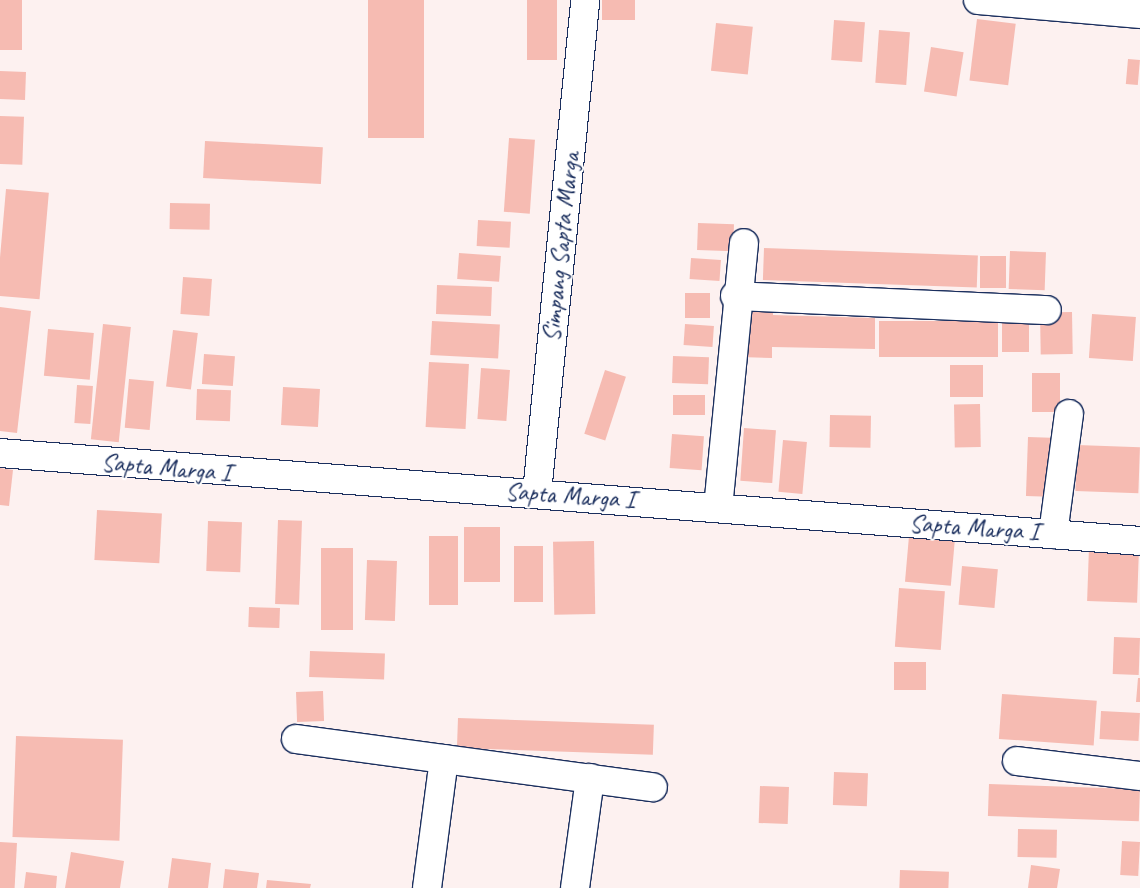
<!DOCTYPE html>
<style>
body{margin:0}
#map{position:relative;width:1140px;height:888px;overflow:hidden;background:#fdf1f0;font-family:Caveat,sans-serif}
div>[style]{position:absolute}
.building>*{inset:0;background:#f6bbb2;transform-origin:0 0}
.roads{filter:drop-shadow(1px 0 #1b2f5e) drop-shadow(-1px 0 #1b2f5e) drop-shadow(0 1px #1b2f5e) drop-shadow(0 -1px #1b2f5e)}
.minor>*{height:28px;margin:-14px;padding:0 14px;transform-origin:14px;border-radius:14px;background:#fff}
span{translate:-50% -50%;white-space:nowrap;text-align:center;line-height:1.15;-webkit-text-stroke:4px #fff;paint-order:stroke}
.street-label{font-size:25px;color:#1b2f5e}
</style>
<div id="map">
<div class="building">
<div style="left:0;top:0;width:22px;height:50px"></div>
<div style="left:368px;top:0;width:56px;height:138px"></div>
<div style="left:527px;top:0;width:30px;height:60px"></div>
<div style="left:602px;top:0;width:33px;height:20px"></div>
<div style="left:977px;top:19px;width:39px;height:62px;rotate:7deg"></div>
<div style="left:834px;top:20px;width:31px;height:40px;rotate:4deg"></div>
<div style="left:716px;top:23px;width:37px;height:48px;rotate:6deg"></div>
<div style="left:879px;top:30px;width:31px;height:53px;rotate:4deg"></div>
<div style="left:931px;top:47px;width:33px;height:45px;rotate:9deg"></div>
<div style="left:1128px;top:59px;width:12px;height:25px;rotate:5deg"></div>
<div style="left:0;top:71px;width:26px;height:28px;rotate:2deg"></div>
<div style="left:0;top:116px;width:24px;height:48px;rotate:2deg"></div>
<div style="left:509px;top:138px;width:26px;height:74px;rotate:4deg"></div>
<div style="left:205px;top:141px;width:118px;height:37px;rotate:3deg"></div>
<div style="left:6px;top:189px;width:43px;height:107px;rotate:5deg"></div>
<div style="left:170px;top:203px;width:40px;height:26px;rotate:1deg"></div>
<div style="left:478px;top:220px;width:33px;height:26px;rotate:3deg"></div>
<div style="left:698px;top:223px;width:36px;height:27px;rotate:2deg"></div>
<div style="left:764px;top:248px;width:214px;height:32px;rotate:2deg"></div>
<div style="left:1010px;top:251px;width:36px;height:38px;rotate:2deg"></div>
<div style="left:459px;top:253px;width:42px;height:26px;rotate:4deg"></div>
<div style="left:980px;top:256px;width:26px;height:32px"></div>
<div style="left:691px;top:258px;width:30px;height:21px;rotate:4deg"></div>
<div style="left:183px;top:277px;width:29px;height:37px;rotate:4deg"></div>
<div style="left:437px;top:285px;width:55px;height:29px;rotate:2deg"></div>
<div style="left:685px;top:293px;width:25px;height:25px"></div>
<div style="clip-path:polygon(0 307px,31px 311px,17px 433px,0 431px)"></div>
<div style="clip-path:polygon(741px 307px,773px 308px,773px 315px,875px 318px,875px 349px,772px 347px,772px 358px,740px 357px)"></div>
<div style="left:1072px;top:312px;width:42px;height:32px;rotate:89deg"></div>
<div style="left:1092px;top:314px;width:44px;height:44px;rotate:4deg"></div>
<div style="left:432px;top:321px;width:68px;height:34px;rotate:3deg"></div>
<div style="left:879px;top:321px;width:119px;height:36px"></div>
<div style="left:1002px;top:323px;width:27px;height:29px"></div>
<div style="left:103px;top:324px;width:28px;height:116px;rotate:6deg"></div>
<div style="left:685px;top:324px;width:29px;height:21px;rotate:4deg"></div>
<div style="left:48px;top:329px;width:46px;height:47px;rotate:5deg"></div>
<div style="left:173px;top:330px;width:25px;height:57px;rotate:7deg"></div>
<div style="left:204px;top:354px;width:31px;height:30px;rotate:4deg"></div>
<div style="left:673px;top:356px;width:36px;height:27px;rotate:2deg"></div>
<div style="left:429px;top:362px;width:40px;height:65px;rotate:3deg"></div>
<div style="left:950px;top:365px;width:33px;height:32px"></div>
<div style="left:481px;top:368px;width:29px;height:51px;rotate:4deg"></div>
<div style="left:605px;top:370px;width:22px;height:67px;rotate:18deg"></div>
<div style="left:1032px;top:373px;width:28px;height:39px"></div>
<div style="left:129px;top:379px;width:25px;height:49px;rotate:5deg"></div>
<div style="left:77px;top:385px;width:16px;height:38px;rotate:4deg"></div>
<div style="left:283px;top:387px;width:37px;height:38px;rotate:3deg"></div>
<div style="left:197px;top:389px;width:34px;height:31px;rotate:2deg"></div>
<div style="left:673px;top:395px;width:32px;height:20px"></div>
<div style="left:980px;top:404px;width:43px;height:26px;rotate:89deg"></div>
<div style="left:830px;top:415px;width:41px;height:32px;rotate:1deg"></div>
<div style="left:744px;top:428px;width:32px;height:53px;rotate:4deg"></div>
<div style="left:672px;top:434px;width:32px;height:34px;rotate:4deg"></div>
<div style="left:1028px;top:437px;width:23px;height:59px;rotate:2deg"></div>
<div style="left:783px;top:440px;width:24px;height:52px;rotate:5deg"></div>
<div style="left:1077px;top:445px;width:63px;height:46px;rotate:2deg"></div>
<div style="clip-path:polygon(0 468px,13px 470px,9px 506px,0 505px)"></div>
<div style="left:97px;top:510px;width:65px;height:50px;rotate:3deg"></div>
<div style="left:278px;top:520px;width:24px;height:84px;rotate:2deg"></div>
<div style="left:208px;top:521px;width:34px;height:50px;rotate:2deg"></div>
<div style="left:464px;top:527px;width:36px;height:55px"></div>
<div style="left:429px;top:536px;width:29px;height:69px"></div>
<div style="left:909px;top:536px;width:46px;height:46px;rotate:5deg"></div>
<div style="left:594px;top:541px;width:73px;height:41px;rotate:89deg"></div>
<div style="left:514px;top:546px;width:29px;height:56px"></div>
<div style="left:1089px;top:547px;width:50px;height:54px;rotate:2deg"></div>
<div style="left:321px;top:548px;width:32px;height:82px"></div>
<div style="left:367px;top:560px;width:30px;height:60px;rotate:2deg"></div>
<div style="left:962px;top:566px;width:36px;height:39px;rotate:5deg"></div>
<div style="left:899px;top:588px;width:46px;height:59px;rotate:4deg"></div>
<div style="left:249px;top:607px;width:31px;height:20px;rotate:2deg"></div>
<div style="left:1114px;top:637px;width:26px;height:37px;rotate:2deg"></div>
<div style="left:310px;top:651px;width:75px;height:26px;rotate:2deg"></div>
<div style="left:894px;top:662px;width:32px;height:28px"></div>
<div style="clip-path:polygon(1138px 678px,1140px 678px,1140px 702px,1136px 702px)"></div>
<div style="left:323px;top:691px;width:30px;height:27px;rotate:88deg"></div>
<div style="left:1002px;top:694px;width:95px;height:45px;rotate:4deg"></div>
<div style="left:1101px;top:711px;width:39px;height:28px;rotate:3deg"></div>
<div style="left:458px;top:718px;width:196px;height:30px;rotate:2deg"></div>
<div style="left:16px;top:736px;width:107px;height:101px;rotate:2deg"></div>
<div style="left:834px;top:772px;width:34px;height:33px;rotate:2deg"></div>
<div style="left:989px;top:784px;width:151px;height:32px;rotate:2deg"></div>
<div style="left:760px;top:786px;width:29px;height:37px;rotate:2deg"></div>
<div style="left:1018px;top:829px;width:39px;height:28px;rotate:1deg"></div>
<div style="left:1122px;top:841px;width:18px;height:34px;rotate:3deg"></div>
<div style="left:0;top:842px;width:17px;height:46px;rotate:3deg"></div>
<div style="clip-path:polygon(71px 852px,124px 861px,120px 888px,65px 888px)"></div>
<div style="clip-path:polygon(172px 858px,211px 863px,208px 888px,168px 888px)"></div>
<div style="clip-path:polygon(1031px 865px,1060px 869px,1057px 888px,1028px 888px)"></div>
<div style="clip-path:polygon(225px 869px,259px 873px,257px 888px,223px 888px)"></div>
<div style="left:900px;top:870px;width:49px;height:18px;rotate:2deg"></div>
<div style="clip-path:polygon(26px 872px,57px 876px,56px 888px,24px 888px)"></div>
<div style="clip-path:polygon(267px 880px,311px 884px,310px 888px,266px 888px)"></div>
</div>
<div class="roads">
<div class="minor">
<div style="left:978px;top:0;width:163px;rotate:4.9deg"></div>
<div style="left:735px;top:296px;width:312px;rotate:2.6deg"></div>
<div style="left:0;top:453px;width:1143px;rotate:4.41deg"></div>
<div style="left:537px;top:493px;width:495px;rotate:-84.4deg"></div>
<div style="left:718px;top:508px;width:266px;rotate:-84.4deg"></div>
<div style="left:1053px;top:534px;width:121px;rotate:-82.4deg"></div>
<div style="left:296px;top:739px;width:360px;rotate:7.7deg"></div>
<div style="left:1017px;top:761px;width:124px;rotate:7deg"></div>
<div style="left:427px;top:888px;width:130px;rotate:-82.5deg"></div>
<div style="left:575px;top:888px;width:111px;rotate:-82.2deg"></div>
</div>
</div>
<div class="street-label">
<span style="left:561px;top:247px;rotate:-84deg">Simpang Sapta Marga</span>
<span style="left:166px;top:468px;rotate:5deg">Sapta Marga I</span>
<span style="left:570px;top:496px;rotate:4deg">Sapta Marga I</span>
<span style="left:974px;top:528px;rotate:4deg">Sapta Marga I</span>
</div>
</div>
